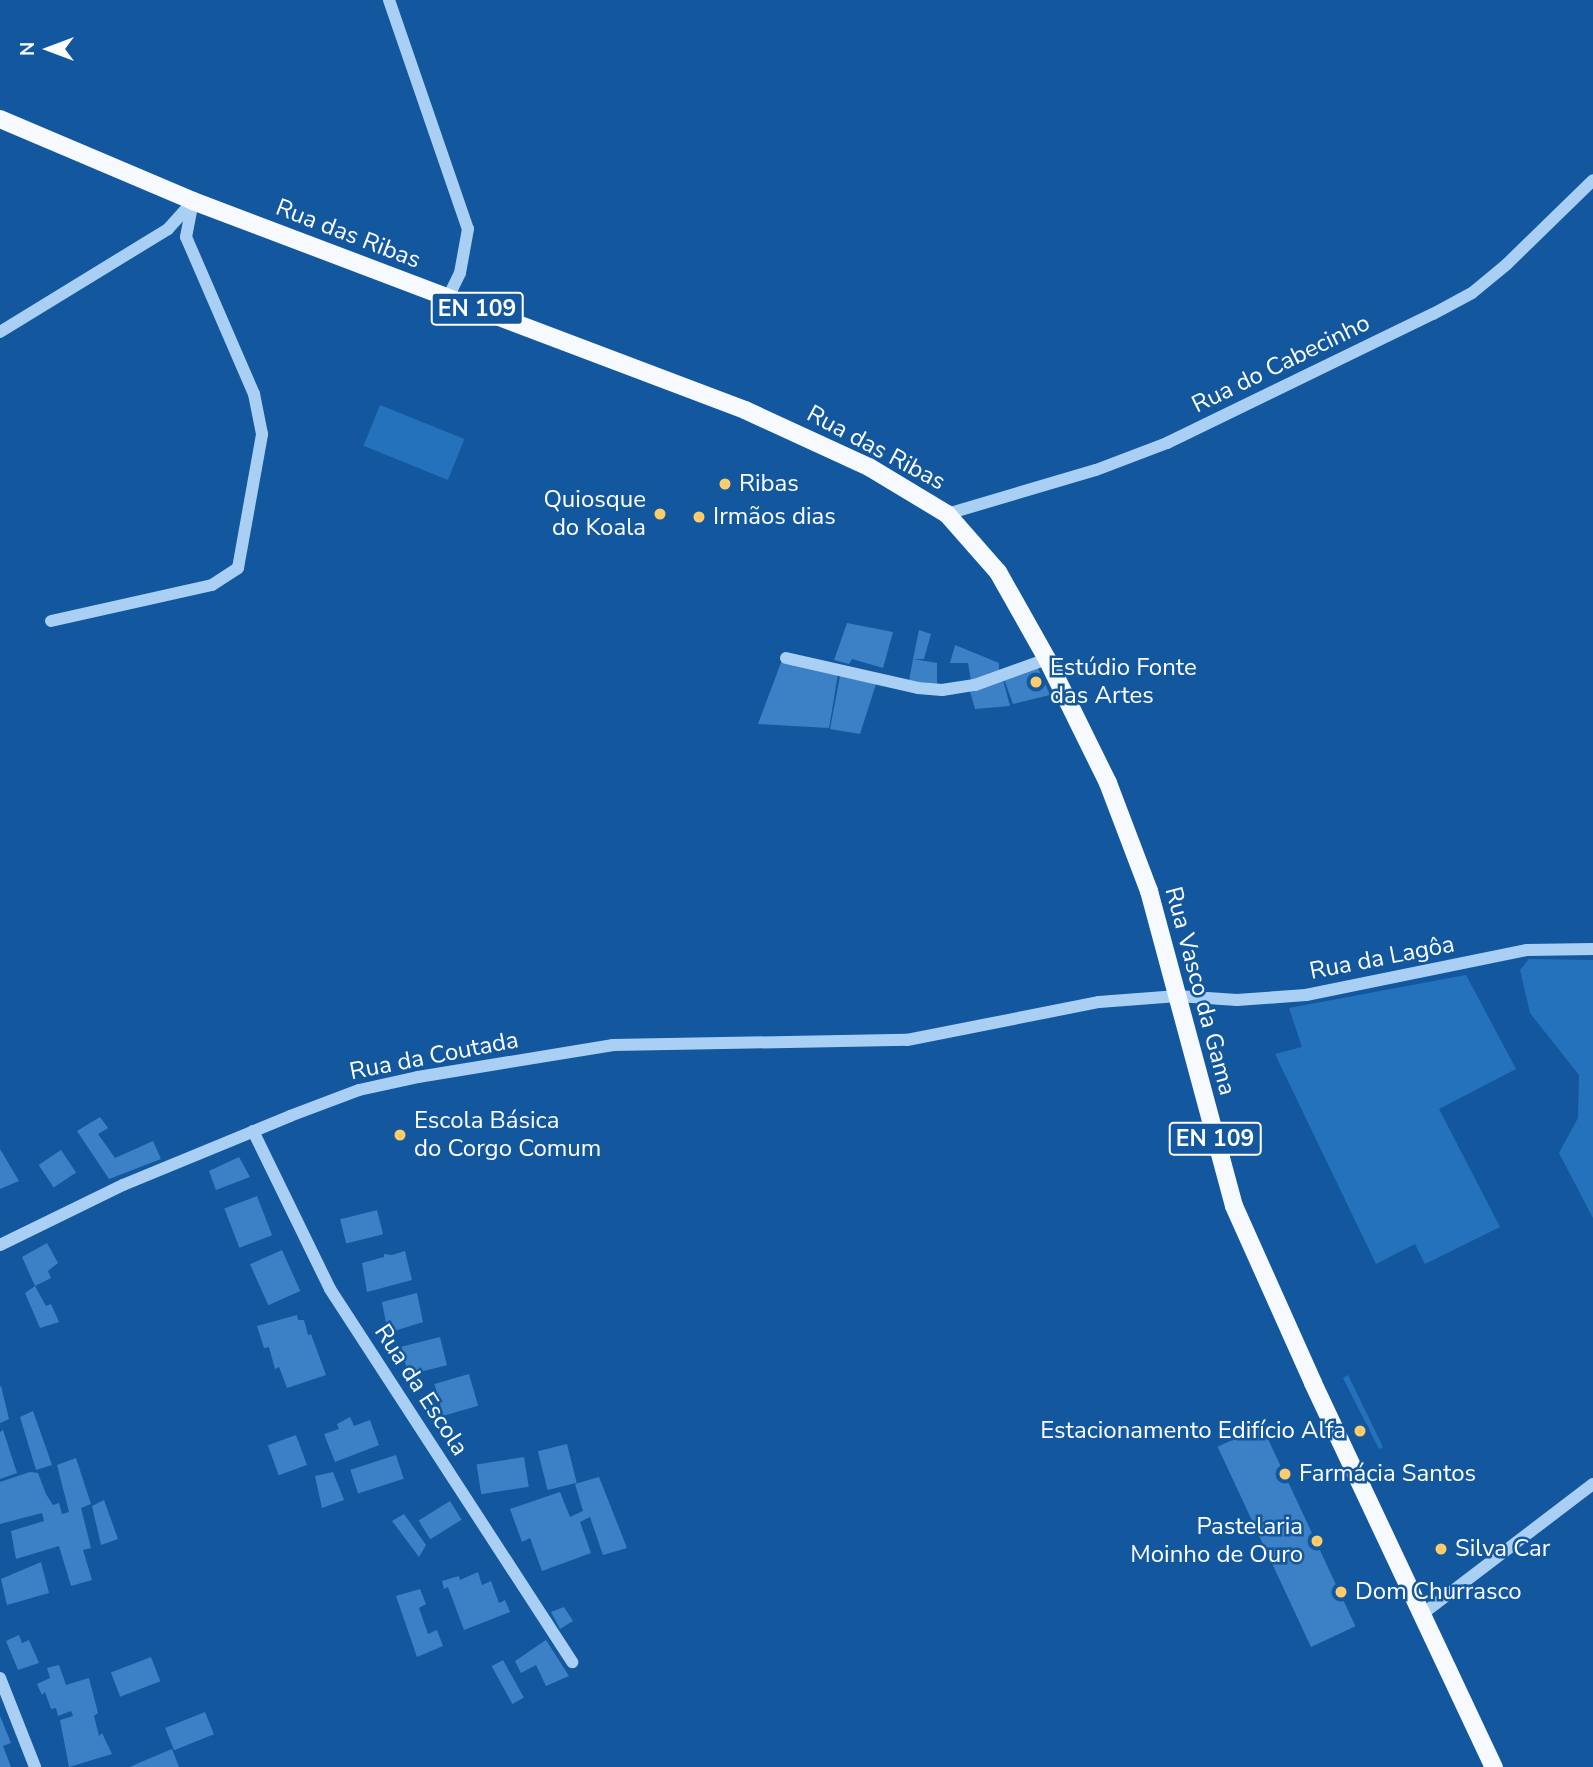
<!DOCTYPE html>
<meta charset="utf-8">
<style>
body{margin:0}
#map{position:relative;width:1593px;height:1767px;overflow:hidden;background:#13589e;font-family:"Nunito Sans",sans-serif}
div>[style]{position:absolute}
.green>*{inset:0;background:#2572bc;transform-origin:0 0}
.building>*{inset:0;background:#3c81c5;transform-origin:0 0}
.minor>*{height:12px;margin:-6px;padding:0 6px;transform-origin:6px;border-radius:6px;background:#a9d0f4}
.major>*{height:18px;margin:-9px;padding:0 9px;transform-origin:9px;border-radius:9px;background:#f6faff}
.dots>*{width:19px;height:19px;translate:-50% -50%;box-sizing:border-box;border:4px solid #13589e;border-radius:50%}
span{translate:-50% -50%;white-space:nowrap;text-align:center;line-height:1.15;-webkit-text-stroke:5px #13589e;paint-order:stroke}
.shield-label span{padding:2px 5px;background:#13589e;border:2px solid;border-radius:5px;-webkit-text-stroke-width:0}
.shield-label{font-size:23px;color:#fff;font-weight:700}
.street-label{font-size:24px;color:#fff}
.poi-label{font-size:24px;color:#fff}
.left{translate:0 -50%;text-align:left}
.right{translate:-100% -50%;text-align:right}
.north{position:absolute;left:14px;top:14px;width:70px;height:70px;-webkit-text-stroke:5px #13589e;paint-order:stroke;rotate:270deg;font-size:19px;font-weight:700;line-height:28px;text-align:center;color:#fff}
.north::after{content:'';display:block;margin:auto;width:24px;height:32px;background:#fff;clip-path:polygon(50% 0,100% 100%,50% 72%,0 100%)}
</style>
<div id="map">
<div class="green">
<div style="left:380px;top:405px;width:91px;height:44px;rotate:22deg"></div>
<div style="clip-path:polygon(1529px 959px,1593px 960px,1593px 1218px,1559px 1153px,1578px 1118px,1579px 1075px,1530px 1013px,1520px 970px)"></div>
<div style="clip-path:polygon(1466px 975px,1516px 1069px,1439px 1109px,1500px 1227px,1425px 1264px,1415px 1244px,1376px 1264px,1275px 1054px,1302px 1047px,1289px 1008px)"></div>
<div style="clip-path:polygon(1348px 1375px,1383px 1447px,1379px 1449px,1343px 1378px)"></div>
</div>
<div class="building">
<div style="clip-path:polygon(847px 623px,893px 632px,883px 668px,852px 659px,849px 664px,834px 660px)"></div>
<div style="clip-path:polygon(919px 630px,931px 634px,924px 659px,913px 659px)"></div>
<div style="clip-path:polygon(955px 645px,999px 663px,999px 672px,971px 681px,968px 663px,950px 663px)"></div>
<div style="clip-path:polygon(913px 659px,937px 663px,937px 684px,909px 681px)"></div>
<div style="clip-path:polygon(782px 660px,838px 674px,829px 728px,758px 724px)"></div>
<div style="clip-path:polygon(1038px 668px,1050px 695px,1013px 704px,1004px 679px)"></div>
<div style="clip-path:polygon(840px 676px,876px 684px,860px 734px,830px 729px)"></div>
<div style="clip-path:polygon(1003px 680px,1010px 706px,975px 709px,969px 688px)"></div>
<div style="clip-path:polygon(100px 1117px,108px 1128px,98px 1134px,115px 1158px,153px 1141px,161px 1159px,109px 1179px,77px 1131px)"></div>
<div style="clip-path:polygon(0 1149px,19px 1181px,0 1189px)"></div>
<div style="left:61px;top:1150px;width:27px;height:27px;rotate:56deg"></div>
<div style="clip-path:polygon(239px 1157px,250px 1177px,216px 1190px,209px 1171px)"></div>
<div style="left:257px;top:1196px;width:42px;height:35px;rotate:69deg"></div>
<div style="left:377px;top:1210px;width:25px;height:38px;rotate:76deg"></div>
<div style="clip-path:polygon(47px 1243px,58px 1263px,48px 1271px,51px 1278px,35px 1286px,46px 1306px,51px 1304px,59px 1322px,40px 1328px,25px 1293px,35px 1286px,22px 1257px)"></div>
<div style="left:282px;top:1250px;width:45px;height:35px;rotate:66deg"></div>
<div style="clip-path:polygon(405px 1251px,412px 1280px,367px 1292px,362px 1263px,384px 1257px,384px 1254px,392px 1255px)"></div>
<div style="clip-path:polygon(417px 1293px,423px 1322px,388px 1333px,382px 1302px)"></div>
<div style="clip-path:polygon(297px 1315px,298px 1320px,304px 1320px,308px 1335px,311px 1334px,326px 1375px,287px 1388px,279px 1367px,275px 1369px,269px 1347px,264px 1348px,257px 1326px)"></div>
<div style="left:440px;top:1337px;width:29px;height:40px;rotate:76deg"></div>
<div style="left:469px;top:1374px;width:33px;height:36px;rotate:74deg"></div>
<div style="clip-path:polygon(1px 1386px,9px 1419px,0 1423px,0 1387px)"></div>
<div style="clip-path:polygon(33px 1411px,52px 1465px,36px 1470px,20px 1417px)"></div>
<div style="clip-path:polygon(350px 1417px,354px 1426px,370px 1420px,379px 1445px,335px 1462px,324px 1434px,339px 1429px,337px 1424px)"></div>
<div style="left:1262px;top:1426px;width:221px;height:49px;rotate:65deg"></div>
<div style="clip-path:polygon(3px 1430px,17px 1473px,0 1479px,0 1432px)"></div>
<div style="left:296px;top:1435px;width:32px;height:30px;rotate:70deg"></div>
<div style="left:567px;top:1444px;width:40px;height:30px;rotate:76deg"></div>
<div style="left:396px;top:1455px;width:25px;height:48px;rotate:72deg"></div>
<div style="left:524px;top:1457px;width:30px;height:48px;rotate:81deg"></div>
<div style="clip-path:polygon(76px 1458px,91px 1504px,81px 1508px,91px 1548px,83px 1550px,92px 1580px,71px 1586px,59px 1546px,16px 1559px,11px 1531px,44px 1521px,42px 1513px,0 1524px,0 1482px,30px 1472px,38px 1473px,46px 1494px,53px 1505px,59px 1503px,62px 1514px,69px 1512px,57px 1465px)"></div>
<div style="clip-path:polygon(333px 1472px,344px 1500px,322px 1508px,315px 1476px)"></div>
<div style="clip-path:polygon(599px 1477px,627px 1548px,603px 1555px,590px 1517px,580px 1522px,591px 1553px,542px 1571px,530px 1538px,522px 1542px,510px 1509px,560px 1492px,570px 1517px,583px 1511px,575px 1484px)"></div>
<div style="clip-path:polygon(104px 1500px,118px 1539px,101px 1545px,92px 1506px)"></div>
<div style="left:450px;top:1501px;width:22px;height:37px;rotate:58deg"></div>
<div style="clip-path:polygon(404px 1514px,426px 1545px,419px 1557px,392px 1521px)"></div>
<div style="clip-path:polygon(41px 1562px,49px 1593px,7px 1605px,1px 1579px)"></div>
<div style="clip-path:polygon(478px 1572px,482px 1585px,491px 1581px,499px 1603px,505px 1600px,510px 1612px,464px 1630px,448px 1587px,444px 1589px,442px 1581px,459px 1576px,460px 1580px)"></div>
<div style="clip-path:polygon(420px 1589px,426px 1604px,419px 1608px,428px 1634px,437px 1630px,443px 1646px,417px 1657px,396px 1596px)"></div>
<div style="clip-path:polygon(564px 1607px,573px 1621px,560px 1629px,551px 1612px)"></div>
<div style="clip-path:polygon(19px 1635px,22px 1643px,29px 1640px,39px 1663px,18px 1670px,6px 1641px)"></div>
<div style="clip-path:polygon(546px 1640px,569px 1676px,546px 1686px,536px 1665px,521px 1673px,515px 1661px)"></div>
<div style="left:151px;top:1657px;width:26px;height:43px;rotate:69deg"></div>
<div style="left:503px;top:1660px;width:43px;height:13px;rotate:61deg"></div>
<div style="clip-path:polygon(59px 1665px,66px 1685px,89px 1678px,98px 1713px,94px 1716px,99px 1736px,102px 1733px,112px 1754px,69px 1767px,60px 1720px,73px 1716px,71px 1711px,58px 1716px,56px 1708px,51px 1709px,45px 1692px,42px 1695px,37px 1684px,50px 1678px,47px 1668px)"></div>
<div style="left:205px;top:1712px;width:24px;height:43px;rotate:68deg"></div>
<div style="clip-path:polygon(0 1716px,11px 1743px,3px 1746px,11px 1767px,0 1767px)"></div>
<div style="clip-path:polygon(172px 1749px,179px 1767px,130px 1767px,141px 1762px)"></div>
</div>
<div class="minor">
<div style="left:389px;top:0;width:242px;rotate:71deg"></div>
<div style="left:468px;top:229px;width:45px;rotate:100.3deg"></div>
<div style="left:460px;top:273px;width:28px;rotate:116deg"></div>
<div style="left:0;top:332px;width:197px;rotate:-31.5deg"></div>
<div style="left:168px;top:229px;width:38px;rotate:-48deg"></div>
<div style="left:947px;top:514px;width:155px;rotate:-16.5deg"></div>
<div style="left:1096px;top:470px;width:76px;rotate:-20.8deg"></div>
<div style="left:1167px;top:443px;width:296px;rotate:-25.9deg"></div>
<div style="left:1433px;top:314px;width:44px;rotate:-28.3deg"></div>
<div style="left:1472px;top:293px;width:45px;rotate:-39.6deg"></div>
<div style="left:1507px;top:264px;width:120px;rotate:-44.3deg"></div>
<div style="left:51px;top:621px;width:165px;rotate:-12.6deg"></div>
<div style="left:212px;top:585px;width:31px;rotate:-33deg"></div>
<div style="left:238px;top:568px;width:136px;rotate:-79.8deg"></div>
<div style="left:262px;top:434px;width:41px;rotate:-101.3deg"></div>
<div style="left:254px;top:394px;width:171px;rotate:-113.4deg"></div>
<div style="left:186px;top:237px;width:37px;rotate:-79deg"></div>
<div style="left:786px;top:658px;width:135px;rotate:12.8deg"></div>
<div style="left:918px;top:688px;width:24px;rotate:5deg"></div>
<div style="left:942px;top:690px;width:33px;rotate:-9deg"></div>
<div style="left:975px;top:685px;width:77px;rotate:-19.9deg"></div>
<div style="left:253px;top:1131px;width:176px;rotate:64deg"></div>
<div style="left:330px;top:1289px;width:445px;rotate:57deg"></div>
<div style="left:0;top:1245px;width:137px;rotate:-26deg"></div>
<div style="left:123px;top:1185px;width:181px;rotate:-22.4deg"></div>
<div style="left:290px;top:1116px;width:74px;rotate:-20.6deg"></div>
<div style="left:359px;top:1090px;width:60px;rotate:-12.4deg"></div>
<div style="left:418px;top:1077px;width:198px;rotate:-9.3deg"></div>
<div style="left:613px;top:1045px;width:294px;rotate:-1deg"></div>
<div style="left:907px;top:1040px;width:196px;rotate:-11.2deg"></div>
<div style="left:1099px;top:1002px;width:79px;rotate:-4.3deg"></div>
<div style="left:1178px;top:996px;width:59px;rotate:3.9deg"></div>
<div style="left:1237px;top:1000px;width:69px;rotate:-4.1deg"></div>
<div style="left:1306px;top:995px;width:226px;rotate:-11.5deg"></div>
<div style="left:1527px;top:950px;width:66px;rotate:-0.9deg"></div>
<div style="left:1421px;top:1615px;width:216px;rotate:-37.3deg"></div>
<div style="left:0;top:1678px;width:96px;rotate:68.5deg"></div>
</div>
<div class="major">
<div style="left:0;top:119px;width:210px;rotate:23deg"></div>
<div style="left:193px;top:201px;width:590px;rotate:20.74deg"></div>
<div style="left:745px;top:410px;width:136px;rotate:24.7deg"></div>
<div style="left:869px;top:467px;width:91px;rotate:31.1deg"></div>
<div style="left:947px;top:514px;width:77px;rotate:48.7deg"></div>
<div style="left:998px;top:572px;width:100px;rotate:60.6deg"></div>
<div style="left:1047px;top:659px;width:138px;rotate:63.8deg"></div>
<div style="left:1108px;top:783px;width:116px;rotate:69.2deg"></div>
<div style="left:1149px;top:891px;width:326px;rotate:74.9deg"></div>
<div style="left:1234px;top:1206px;width:194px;rotate:65.9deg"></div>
<div style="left:1313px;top:1383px;width:425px;rotate:64.8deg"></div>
</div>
<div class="dots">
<div style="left:725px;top:484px;background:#ffcc6c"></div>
<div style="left:660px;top:514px;background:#ffcc6c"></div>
<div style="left:699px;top:517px;background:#ffcc6c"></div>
<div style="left:1036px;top:682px;background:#ffcc6c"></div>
<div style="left:400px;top:1135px;background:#ffcc6c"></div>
<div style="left:1360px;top:1431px;background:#ffcc6c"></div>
<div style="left:1285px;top:1474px;background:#ffcc6c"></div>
<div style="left:1317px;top:1541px;background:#ffcc6c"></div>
<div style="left:1441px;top:1549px;background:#ffcc6c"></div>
<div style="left:1341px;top:1592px;background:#ffcc6c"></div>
</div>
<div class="shield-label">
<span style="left:477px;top:309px">EN 109</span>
<span style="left:1215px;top:1139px">EN 109</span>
</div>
<div class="street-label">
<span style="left:348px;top:234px;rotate:21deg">Rua das Ribas</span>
<span style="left:1281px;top:364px;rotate:-26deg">Rua do Cabecinho</span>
<span style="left:876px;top:448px;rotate:28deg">Rua das Ribas</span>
<span style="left:1382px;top:958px;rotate:-11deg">Rua da Lagôa</span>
<span style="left:1200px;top:991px;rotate:75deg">Rua Vasco da Gama</span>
<span style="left:434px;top:1056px;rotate:-11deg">Rua da Coutada</span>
<span style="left:421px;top:1390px;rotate:57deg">Rua da Escola</span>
</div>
<div class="poi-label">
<span class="left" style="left:739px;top:484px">Ribas</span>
<span class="right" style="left:646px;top:514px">Quiosque<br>do Koala</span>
<span class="left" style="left:713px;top:517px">Irmãos dias</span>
<span class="left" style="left:1050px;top:682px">Estúdio Fonte<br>das Artes</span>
<span class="left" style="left:414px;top:1135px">Escola Básica<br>do Corgo Comum</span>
<span class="right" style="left:1346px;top:1431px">Estacionamento Edifício Alfa</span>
<span class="left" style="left:1299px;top:1474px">Farmácia Santos</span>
<span class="right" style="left:1303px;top:1541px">Pastelaria<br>Moinho de Ouro</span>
<span class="left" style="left:1455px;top:1549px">Silva Car</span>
<span class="left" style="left:1355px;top:1592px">Dom Churrasco</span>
</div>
<div class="north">N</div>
</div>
